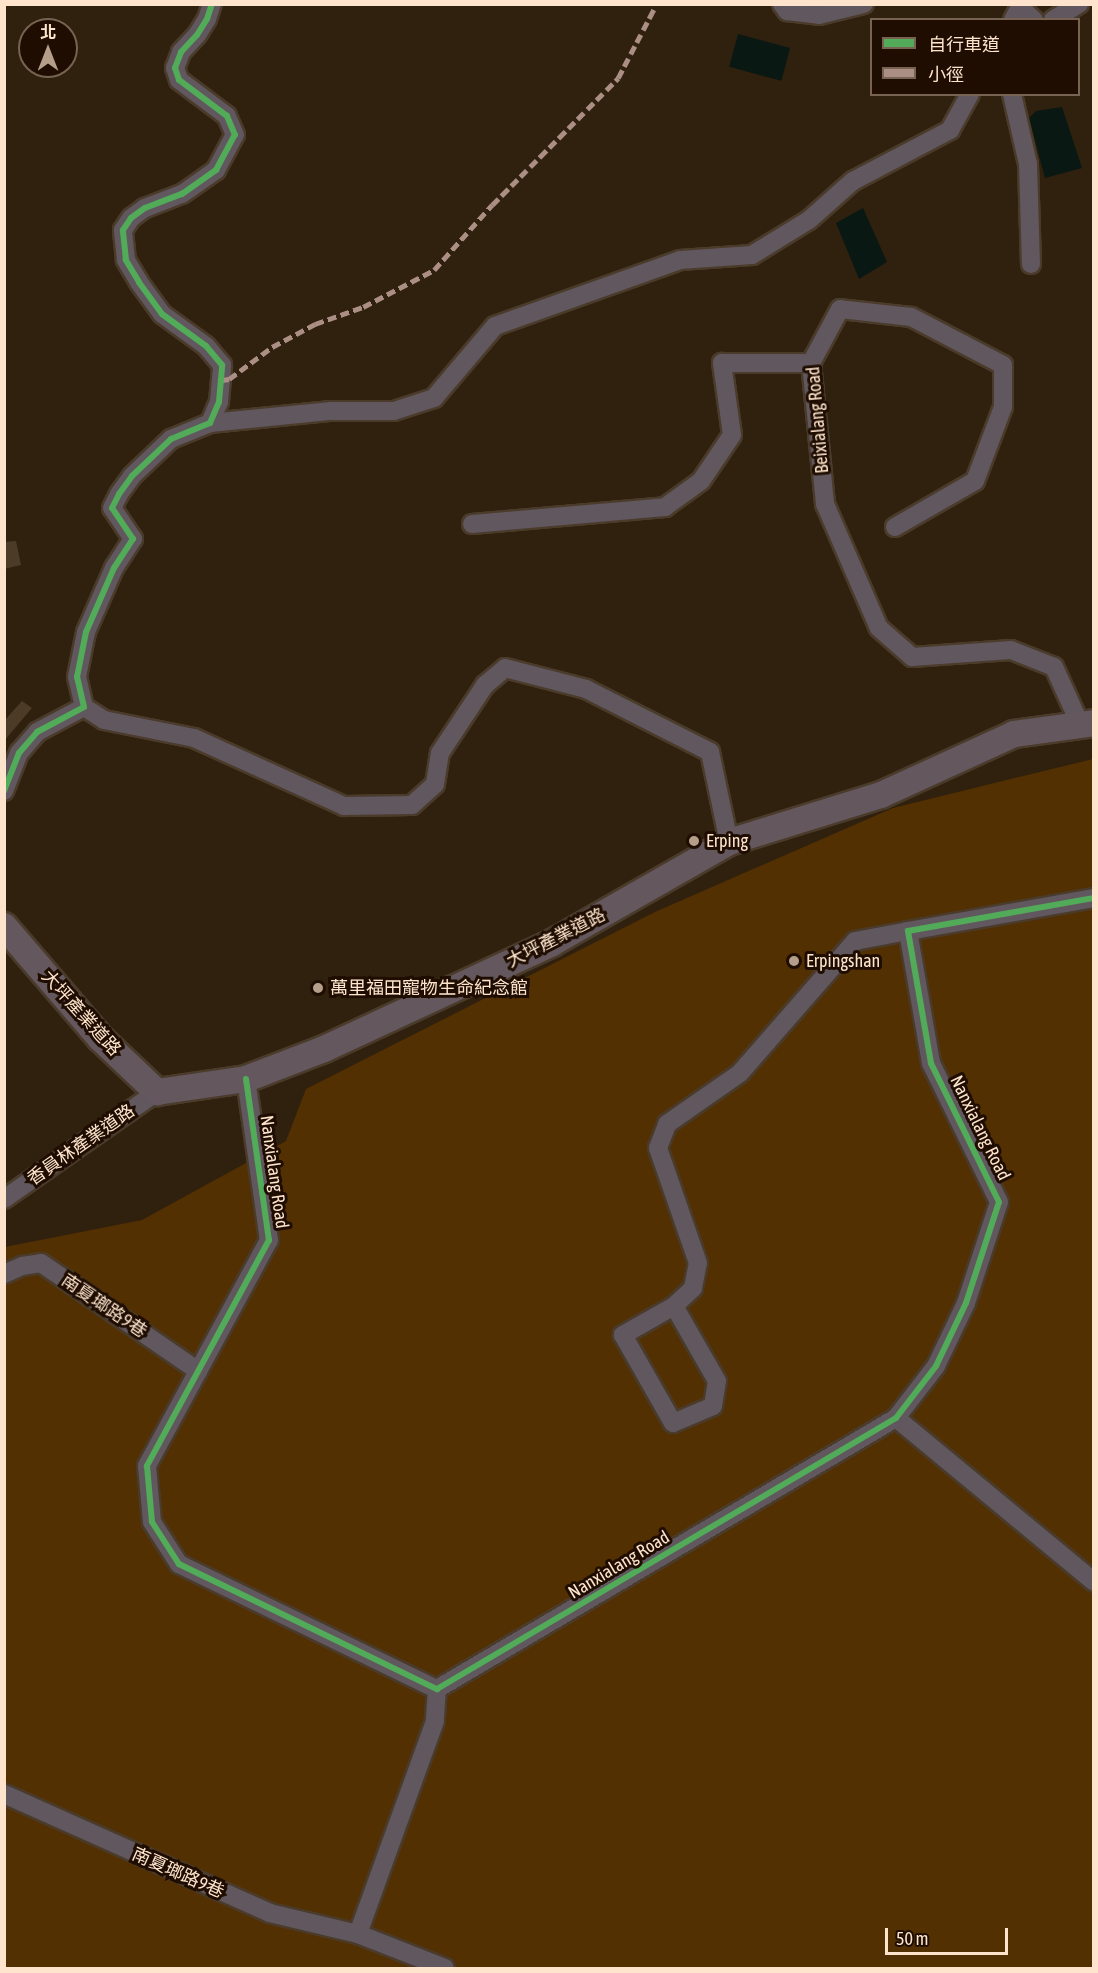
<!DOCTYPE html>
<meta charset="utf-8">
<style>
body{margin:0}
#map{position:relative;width:1098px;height:1973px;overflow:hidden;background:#30200e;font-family:"Asap Condensed","Noto Sans TC",sans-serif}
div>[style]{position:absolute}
.green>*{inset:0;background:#533002}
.water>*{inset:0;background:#091813;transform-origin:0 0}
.building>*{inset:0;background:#4c3b26}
.roads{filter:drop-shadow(2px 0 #4a3b2b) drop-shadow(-2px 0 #4a3b2b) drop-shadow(0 2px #4a3b2b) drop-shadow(0 -2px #4a3b2b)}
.street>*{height:18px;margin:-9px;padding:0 9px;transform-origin:9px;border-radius:9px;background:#61575e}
.secondary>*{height:26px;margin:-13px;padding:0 13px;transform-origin:13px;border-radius:13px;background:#64575e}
.quiet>*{height:4.5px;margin-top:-2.25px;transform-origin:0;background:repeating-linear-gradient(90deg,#ac8f84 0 9px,transparent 0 13.5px)}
.cycleway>*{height:6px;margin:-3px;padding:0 3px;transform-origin:3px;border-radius:3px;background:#51ab58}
.dots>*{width:16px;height:16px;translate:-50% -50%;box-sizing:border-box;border:3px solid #1e0d00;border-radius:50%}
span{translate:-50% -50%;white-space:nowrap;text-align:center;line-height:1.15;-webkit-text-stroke:6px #1e0d00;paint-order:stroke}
.street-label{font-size:18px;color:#fee4cd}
.poi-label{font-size:18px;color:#fee4cd}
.left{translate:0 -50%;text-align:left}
.frame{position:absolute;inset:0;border:6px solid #fee4cd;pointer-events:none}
.legend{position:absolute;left:870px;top:18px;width:210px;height:78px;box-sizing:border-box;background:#1e0d00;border:2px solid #786352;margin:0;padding:8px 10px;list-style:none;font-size:18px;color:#fee4cd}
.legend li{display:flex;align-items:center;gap:12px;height:30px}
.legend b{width:30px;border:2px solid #786352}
.north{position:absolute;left:18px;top:18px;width:60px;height:60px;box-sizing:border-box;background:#1e0d00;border:2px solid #786352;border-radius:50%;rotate:0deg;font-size:16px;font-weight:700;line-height:24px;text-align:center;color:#fee4cd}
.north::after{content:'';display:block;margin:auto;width:21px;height:27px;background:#b69f8a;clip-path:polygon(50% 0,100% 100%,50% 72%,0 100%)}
.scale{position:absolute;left:885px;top:1928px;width:123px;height:27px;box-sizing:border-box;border:3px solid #fee4cd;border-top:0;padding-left:8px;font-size:18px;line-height:21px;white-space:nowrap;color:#fee4cd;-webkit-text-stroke:4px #1e0d00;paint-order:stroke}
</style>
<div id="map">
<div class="green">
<div style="clip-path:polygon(1093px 759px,1093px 1968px,5px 1968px,5px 1247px,142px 1220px,286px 1141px,306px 1089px,655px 912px,893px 808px)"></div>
</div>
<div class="water">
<div style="left:738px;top:34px;width:54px;height:34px;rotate:15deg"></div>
<div style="clip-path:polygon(1062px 107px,1082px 168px,1045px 178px,1029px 118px,1036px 111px)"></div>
<div style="clip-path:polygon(863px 208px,887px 262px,859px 279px,836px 223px)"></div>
</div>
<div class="building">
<div style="clip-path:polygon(16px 541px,21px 565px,4px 569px,4px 542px)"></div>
<div style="clip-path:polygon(22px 701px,32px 708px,4px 741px,4px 721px)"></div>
</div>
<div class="roads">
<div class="street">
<div style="left:782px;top:4px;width:9px;rotate:54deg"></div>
<div style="left:787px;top:11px;width:32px;rotate:7deg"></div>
<div style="left:819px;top:15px;width:46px;rotate:-13.7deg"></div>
<div style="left:1013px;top:20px;width:15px;rotate:-62deg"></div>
<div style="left:1020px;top:7px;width:19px;rotate:43deg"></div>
<div style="left:1053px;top:20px;width:31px;rotate:-32deg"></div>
<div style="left:1012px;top:94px;width:72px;rotate:77.1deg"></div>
<div style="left:1028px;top:164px;width:100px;rotate:88.3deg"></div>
<div style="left:210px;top:423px;width:122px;rotate:-5.7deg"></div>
<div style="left:331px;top:411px;width:63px"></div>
<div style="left:394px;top:411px;width:42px;rotate:-18deg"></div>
<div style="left:434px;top:398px;width:94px;rotate:-49.7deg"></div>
<div style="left:495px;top:326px;width:196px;rotate:-19.6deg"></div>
<div style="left:680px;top:260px;width:72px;rotate:-4deg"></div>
<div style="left:752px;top:255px;width:67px;rotate:-31.6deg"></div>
<div style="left:809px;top:220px;width:59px;rotate:-41.6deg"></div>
<div style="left:853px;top:181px;width:110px;rotate:-27.7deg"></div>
<div style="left:950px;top:130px;width:41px;rotate:-60.9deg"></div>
<div style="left:472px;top:524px;width:194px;rotate:-5deg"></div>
<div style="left:665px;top:507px;width:44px;rotate:-35.8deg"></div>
<div style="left:701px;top:481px;width:55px;rotate:-56deg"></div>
<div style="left:732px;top:435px;width:73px;rotate:-97.9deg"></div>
<div style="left:722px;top:363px;width:89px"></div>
<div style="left:895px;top:527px;width:92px;rotate:-29.9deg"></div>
<div style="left:975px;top:481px;width:79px;rotate:-69.3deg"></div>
<div style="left:1003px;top:407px;width:42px;rotate:-90deg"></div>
<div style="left:1003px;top:365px;width:104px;rotate:-152.4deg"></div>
<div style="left:911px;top:317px;width:71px;rotate:-173.6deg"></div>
<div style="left:840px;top:309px;width:61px;rotate:118.2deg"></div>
<div style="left:811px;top:363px;width:142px;rotate:84.3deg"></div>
<div style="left:825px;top:504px;width:135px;rotate:66.5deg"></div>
<div style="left:879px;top:628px;width:44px;rotate:41.3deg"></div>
<div style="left:912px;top:657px;width:99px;rotate:-4deg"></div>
<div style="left:1011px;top:650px;width:46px;rotate:21.6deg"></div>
<div style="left:1054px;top:667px;width:63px;rotate:65.5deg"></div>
<div style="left:84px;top:707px;width:24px;rotate:33deg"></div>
<div style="left:104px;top:720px;width:92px;rotate:11.3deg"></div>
<div style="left:194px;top:738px;width:165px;rotate:24.4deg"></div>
<div style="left:344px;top:806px;width:68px;rotate:-0.8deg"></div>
<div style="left:412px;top:805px;width:31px;rotate:-42deg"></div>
<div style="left:435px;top:784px;width:31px;rotate:-81deg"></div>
<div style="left:440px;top:753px;width:82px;rotate:-56.5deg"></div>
<div style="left:485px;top:685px;width:26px;rotate:-40deg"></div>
<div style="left:505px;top:668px;width:84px;rotate:14.5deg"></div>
<div style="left:586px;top:689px;width:139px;rotate:26.9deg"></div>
<div style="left:710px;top:752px;width:92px;rotate:78.1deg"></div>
<div style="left:4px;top:791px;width:41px;rotate:-68.5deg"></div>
<div style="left:19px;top:753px;width:28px;rotate:-49deg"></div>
<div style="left:37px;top:732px;width:53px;rotate:-28deg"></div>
<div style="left:84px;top:707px;width:31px;rotate:-103deg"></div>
<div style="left:77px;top:677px;width:46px;rotate:-78.7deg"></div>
<div style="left:86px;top:632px;width:70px;rotate:-66.4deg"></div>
<div style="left:114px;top:568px;width:35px;rotate:-57deg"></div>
<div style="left:133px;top:539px;width:37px;rotate:-124deg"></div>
<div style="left:112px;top:508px;width:16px;rotate:-63deg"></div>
<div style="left:119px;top:494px;width:22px;rotate:-54deg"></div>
<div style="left:132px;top:476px;width:54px;rotate:-43.5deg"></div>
<div style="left:171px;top:439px;width:42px;rotate:-22.3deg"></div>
<div style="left:210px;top:423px;width:23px;rotate:-67deg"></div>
<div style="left:219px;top:402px;width:37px;rotate:-85deg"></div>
<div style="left:222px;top:365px;width:25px;rotate:-130deg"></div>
<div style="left:206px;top:346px;width:54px;rotate:-144deg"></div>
<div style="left:162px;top:314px;width:39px;rotate:-126deg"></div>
<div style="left:139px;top:282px;width:26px;rotate:-121deg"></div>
<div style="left:126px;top:260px;width:30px;rotate:-96deg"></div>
<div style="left:123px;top:230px;width:14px;rotate:-56deg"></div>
<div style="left:131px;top:218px;width:17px;rotate:-36deg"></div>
<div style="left:145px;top:208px;width:40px;rotate:-21deg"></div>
<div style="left:182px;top:194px;width:42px;rotate:-35.2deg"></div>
<div style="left:216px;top:170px;width:40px;rotate:-62deg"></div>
<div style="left:235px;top:135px;width:21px;rotate:-113deg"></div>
<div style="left:227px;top:116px;width:60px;rotate:-143.1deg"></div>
<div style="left:179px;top:80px;width:13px;rotate:-108deg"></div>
<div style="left:175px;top:68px;width:17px;rotate:-69deg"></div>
<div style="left:181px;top:52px;width:23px;rotate:-47deg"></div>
<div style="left:197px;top:35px;width:19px;rotate:-58deg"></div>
<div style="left:207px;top:19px;width:16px;rotate:-72deg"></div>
<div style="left:246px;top:1079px;width:163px;rotate:81.9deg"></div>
<div style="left:269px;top:1240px;width:257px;rotate:118.4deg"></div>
<div style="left:147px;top:1466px;width:56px;rotate:84.9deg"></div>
<div style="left:152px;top:1522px;width:50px;rotate:57.3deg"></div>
<div style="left:179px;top:1564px;width:287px;rotate:25.9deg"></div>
<div style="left:437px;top:1689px;width:533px;rotate:-30.56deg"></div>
<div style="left:896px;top:1418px;width:66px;rotate:-52.4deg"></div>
<div style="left:936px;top:1366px;width:70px;rotate:-64.5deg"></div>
<div style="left:966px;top:1303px;width:106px;rotate:-71.9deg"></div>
<div style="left:999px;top:1202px;width:155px;rotate:-116.1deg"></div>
<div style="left:931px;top:1063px;width:134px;rotate:-99.9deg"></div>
<div style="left:908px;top:931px;width:189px;rotate:-10.1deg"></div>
<div style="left:4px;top:1199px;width:187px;rotate:-35deg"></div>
<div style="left:4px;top:1274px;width:20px;rotate:-24deg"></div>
<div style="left:22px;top:1266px;width:19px;rotate:-9deg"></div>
<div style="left:41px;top:1263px;width:191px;rotate:34.5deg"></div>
<div style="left:674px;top:1306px;width:59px;rotate:150.4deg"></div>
<div style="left:623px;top:1335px;width:101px;rotate:60.4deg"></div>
<div style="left:673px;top:1423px;width:43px;rotate:-23deg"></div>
<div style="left:713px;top:1406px;width:25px;rotate:-81deg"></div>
<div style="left:717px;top:1381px;width:86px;rotate:-119.8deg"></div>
<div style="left:674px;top:1306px;width:26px;rotate:-43deg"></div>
<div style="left:693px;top:1288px;width:25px;rotate:-79deg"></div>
<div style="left:698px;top:1263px;width:122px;rotate:-109.2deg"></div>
<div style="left:658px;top:1148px;width:26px;rotate:-69deg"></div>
<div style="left:667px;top:1124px;width:89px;rotate:-34.9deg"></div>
<div style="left:740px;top:1073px;width:175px;rotate:-48.9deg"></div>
<div style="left:855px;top:941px;width:54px;rotate:-10.7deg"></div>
<div style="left:896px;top:1418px;width:257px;rotate:39.6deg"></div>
<div style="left:437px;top:1689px;width:32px;rotate:94deg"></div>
<div style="left:435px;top:1721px;width:226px;rotate:109.9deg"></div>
<div style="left:358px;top:1934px;width:93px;rotate:21.3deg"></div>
<div style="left:4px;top:1794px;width:291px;rotate:24.1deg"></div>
<div style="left:270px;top:1913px;width:90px;rotate:13.4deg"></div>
</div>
<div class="secondary">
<div style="left:4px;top:926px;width:148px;rotate:49.4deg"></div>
<div style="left:100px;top:1038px;width:79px;rotate:43.5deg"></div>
<div style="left:157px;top:1092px;width:90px;rotate:-8.3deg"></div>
<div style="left:246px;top:1079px;width:84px;rotate:-21deg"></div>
<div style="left:324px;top:1049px;width:251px;rotate:-24.9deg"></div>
<div style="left:552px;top:943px;width:204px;rotate:-29.7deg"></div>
<div style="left:729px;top:842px;width:159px;rotate:-17.2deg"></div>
<div style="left:881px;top:795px;width:146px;rotate:-24.6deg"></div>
<div style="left:1014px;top:734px;width:81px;rotate:-7.8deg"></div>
</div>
</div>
<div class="quiet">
<div style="left:222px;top:380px;width:7px;rotate:-8deg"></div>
<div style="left:229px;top:379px;width:54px;rotate:-36.7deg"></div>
<div style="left:272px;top:347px;width:49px;rotate:-28.1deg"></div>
<div style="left:315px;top:324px;width:51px;rotate:-19.5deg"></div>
<div style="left:363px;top:307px;width:80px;rotate:-27.5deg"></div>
<div style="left:434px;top:270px;width:87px;rotate:-48.3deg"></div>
<div style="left:492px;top:205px;width:179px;rotate:-45.2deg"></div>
<div style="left:618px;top:78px;width:80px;rotate:-62.5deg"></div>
<div style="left:4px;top:927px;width:1px"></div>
</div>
<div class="cycleway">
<div style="left:4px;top:791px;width:41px;rotate:-68.5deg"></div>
<div style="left:19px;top:753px;width:28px;rotate:-49deg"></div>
<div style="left:37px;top:732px;width:53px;rotate:-28deg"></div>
<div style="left:84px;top:707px;width:31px;rotate:-103deg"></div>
<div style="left:77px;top:677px;width:46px;rotate:-78.7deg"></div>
<div style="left:86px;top:632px;width:70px;rotate:-66.4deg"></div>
<div style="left:114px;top:568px;width:35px;rotate:-57deg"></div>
<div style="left:133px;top:539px;width:37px;rotate:-124deg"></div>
<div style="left:112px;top:508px;width:16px;rotate:-63deg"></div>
<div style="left:119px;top:494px;width:22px;rotate:-54deg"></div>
<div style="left:132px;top:476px;width:54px;rotate:-43.5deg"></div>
<div style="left:171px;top:439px;width:42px;rotate:-22.3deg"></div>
<div style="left:210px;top:423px;width:23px;rotate:-67deg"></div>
<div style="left:219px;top:402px;width:37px;rotate:-85deg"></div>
<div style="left:222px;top:365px;width:25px;rotate:-130deg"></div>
<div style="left:206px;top:346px;width:54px;rotate:-144deg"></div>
<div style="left:162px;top:314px;width:39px;rotate:-126deg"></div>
<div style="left:139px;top:282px;width:26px;rotate:-121deg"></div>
<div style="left:126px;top:260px;width:30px;rotate:-96deg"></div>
<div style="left:123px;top:230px;width:14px;rotate:-56deg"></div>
<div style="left:131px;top:218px;width:17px;rotate:-36deg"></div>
<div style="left:145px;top:208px;width:40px;rotate:-21deg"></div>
<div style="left:182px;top:194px;width:42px;rotate:-35.2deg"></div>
<div style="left:216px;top:170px;width:40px;rotate:-62deg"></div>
<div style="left:235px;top:135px;width:21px;rotate:-113deg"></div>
<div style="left:227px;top:116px;width:60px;rotate:-143.1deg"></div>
<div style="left:179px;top:80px;width:13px;rotate:-108deg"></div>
<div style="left:175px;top:68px;width:17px;rotate:-69deg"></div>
<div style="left:181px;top:52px;width:23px;rotate:-47deg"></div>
<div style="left:197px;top:35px;width:19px;rotate:-58deg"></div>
<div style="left:207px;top:19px;width:16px;rotate:-72deg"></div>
<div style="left:246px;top:1079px;width:163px;rotate:81.9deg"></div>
<div style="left:269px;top:1240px;width:257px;rotate:118.4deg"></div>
<div style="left:147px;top:1466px;width:56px;rotate:84.9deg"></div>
<div style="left:152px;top:1522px;width:50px;rotate:57.3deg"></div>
<div style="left:179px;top:1564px;width:287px;rotate:25.9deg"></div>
<div style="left:437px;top:1689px;width:533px;rotate:-30.56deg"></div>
<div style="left:896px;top:1418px;width:66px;rotate:-52.4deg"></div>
<div style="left:936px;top:1366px;width:70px;rotate:-64.5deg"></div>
<div style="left:966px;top:1303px;width:106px;rotate:-71.9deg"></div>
<div style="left:999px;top:1202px;width:155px;rotate:-116.1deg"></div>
<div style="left:931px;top:1063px;width:134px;rotate:-99.9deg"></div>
<div style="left:908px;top:931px;width:189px;rotate:-10.1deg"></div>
</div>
<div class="dots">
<div style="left:694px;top:841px;background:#b69f8a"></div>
<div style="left:794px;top:961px;background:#b69f8a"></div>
<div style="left:318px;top:988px;background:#b69f8a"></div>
</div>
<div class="street-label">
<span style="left:818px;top:420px;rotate:-95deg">Beixialang Road</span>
<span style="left:556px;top:938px;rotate:-27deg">大坪產業道路</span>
<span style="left:81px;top:1013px;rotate:48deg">大坪產業道路</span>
<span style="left:980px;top:1128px;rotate:64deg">Nanxialang Road</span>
<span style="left:81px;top:1145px;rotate:-35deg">香員林產業道路</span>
<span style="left:274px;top:1172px;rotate:82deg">Nanxialang Road</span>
<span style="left:104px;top:1306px;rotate:34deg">南夏瑯路9巷</span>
<span style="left:619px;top:1565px;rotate:-31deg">Nanxialang Road</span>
<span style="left:178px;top:1873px;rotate:24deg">南夏瑯路9巷</span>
</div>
<div class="poi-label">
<span class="left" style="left:706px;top:841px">Erping</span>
<span class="left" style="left:806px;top:961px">Erpingshan</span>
<span class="left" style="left:330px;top:988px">萬里福田寵物生命紀念館</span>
</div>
<div class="frame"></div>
<ul class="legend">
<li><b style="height:8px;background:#51ab58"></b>自行車道</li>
<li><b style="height:8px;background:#ac8f84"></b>小徑</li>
</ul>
<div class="north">北</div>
<div class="scale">50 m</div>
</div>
